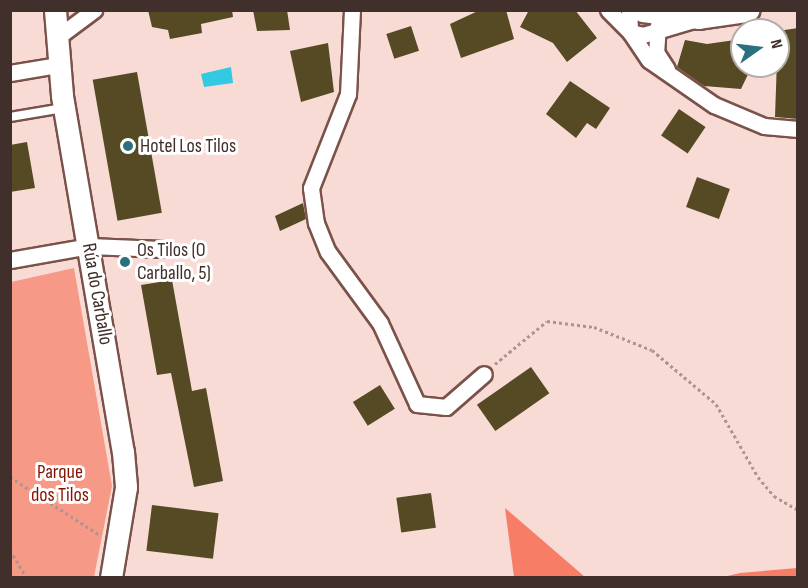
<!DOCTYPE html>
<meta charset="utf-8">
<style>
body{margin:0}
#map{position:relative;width:808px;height:588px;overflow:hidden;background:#f9dbd5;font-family:"Sofia Sans Condensed",sans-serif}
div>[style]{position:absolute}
.green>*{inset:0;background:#f69986}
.forest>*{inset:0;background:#f87d66}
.water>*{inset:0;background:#32c9e2}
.building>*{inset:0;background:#554a24;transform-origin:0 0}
.path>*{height:3px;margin-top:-1.5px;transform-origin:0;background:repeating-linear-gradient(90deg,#ad948e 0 3px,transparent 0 6px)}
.roads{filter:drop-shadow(2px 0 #7b524a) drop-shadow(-2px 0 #7b524a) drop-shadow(0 2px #7b524a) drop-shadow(0 -2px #7b524a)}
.lane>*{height:8px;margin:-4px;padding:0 4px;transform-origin:4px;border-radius:4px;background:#fff}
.street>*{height:15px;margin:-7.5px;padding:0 7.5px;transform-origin:7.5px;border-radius:7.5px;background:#fff}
.secondary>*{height:21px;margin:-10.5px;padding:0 10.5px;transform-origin:10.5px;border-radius:10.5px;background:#fff}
.primary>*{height:24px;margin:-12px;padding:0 12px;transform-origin:12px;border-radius:12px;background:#fff}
.dots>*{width:16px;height:16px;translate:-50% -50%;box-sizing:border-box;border:3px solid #fff;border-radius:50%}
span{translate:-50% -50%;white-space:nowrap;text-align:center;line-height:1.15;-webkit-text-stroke:6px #fff;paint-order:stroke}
.poi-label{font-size:20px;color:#412f2b}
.left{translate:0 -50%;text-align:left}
.street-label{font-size:20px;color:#412f2b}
.park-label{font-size:20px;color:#841401}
.frame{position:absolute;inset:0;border:12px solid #412f2b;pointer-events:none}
.north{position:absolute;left:730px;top:18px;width:60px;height:60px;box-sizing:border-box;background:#fff;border:2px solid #b3acaa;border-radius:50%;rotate:76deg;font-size:16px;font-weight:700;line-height:24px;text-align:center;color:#412f2b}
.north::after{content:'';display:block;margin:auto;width:21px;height:27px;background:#2a717e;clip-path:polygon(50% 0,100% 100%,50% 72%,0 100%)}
</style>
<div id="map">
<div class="green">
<div style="clip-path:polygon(74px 268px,112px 486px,94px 577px,11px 577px,11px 282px)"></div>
</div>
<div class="forest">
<div style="clip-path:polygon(505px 508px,585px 577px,514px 577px)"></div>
<div style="clip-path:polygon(797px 568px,797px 577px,723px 577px,740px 573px)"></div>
</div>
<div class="water">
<div style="clip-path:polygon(231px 67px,233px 83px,204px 87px,201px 74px)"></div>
</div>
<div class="building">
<div style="clip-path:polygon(148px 10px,232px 10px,233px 17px,201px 24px,202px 33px,170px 39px,168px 30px,152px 27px)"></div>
<div style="clip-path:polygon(253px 10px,287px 10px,290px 30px,257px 31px)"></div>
<div style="clip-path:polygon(480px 10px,506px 10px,514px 39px,461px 58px,450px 24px)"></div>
<div style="clip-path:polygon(529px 10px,575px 10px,597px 38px,567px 62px,553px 43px,520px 27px)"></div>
<div style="left:411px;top:26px;width:26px;height:26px;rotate:72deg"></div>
<div style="clip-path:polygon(798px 28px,798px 119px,775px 117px,778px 31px)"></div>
<div style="clip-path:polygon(742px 39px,742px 66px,752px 66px,741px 89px,704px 86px,677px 67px,685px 40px,707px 44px)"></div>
<div style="clip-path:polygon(328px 43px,334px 92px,301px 102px,290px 51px)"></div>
<div style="left:137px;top:72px;width:143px;height:45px;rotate:80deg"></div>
<div style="clip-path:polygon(570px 81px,610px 108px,596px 129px,587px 123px,576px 138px,546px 114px)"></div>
<div style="left:679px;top:109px;width:32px;height:32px;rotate:34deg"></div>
<div style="clip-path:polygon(27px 142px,35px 188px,10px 192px,10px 145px)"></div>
<div style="left:697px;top:177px;width:35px;height:32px;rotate:20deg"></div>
<div style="clip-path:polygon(303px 203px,306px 219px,280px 231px,275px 216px)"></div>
<div style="clip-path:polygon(172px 280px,192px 391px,206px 388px,223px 481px,194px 487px,171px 373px,157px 375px,141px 285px)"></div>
<div style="left:531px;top:367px;width:32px;height:66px;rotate:55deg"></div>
<div style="left:380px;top:385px;width:28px;height:32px;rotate:58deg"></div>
<div style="left:431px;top:493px;width:35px;height:35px;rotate:82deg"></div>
<div style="left:152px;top:505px;width:67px;height:46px;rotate:7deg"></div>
</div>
<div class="path">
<div style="left:495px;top:364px;width:67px;rotate:-39.6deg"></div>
<div style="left:547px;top:321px;width:47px;rotate:7.3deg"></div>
<div style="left:594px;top:327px;width:62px;rotate:21.6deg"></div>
<div style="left:652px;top:350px;width:84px;rotate:40.2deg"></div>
<div style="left:716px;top:404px;width:84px;rotate:60.1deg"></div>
<div style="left:758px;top:477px;width:25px;rotate:50deg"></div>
<div style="left:774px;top:496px;width:28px;rotate:30deg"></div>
<div style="left:10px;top:477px;width:107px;rotate:32.8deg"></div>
<div style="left:10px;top:550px;width:33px;rotate:59deg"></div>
</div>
<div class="roads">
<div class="lane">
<div style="left:10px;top:117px;width:54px;rotate:-9.6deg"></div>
</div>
<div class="street">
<div style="left:352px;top:10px;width:84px;rotate:92.7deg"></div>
<div style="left:348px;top:94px;width:101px;rotate:111.5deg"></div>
<div style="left:311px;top:188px;width:35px;rotate:82deg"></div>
<div style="left:316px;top:223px;width:31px;rotate:68deg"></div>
<div style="left:328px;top:252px;width:88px;rotate:53.8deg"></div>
<div style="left:380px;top:323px;width:89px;rotate:65.4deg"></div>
<div style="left:417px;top:404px;width:29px;rotate:6deg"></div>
<div style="left:446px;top:407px;width:50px;rotate:-41deg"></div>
<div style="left:608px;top:10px;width:31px;rotate:45deg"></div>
<div style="left:630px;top:32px;width:13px;rotate:13deg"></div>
<div style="left:643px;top:35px;width:56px;rotate:-16.5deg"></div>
<div style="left:629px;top:10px;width:22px;rotate:87deg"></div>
<div style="left:630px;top:32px;width:34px;rotate:56deg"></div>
<div style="left:649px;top:60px;width:79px;rotate:34.7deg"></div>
<div style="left:714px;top:105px;width:54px;rotate:22.8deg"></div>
<div style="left:764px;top:126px;width:34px;rotate:5deg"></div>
<div style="left:658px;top:25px;width:27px;rotate:94deg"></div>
<div style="left:656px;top:52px;width:20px;rotate:57deg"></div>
<div style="left:55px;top:39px;width:49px;rotate:-36.6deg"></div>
<div style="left:10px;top:73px;width:49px;rotate:-9.5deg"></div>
<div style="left:10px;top:260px;width:80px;rotate:-10deg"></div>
<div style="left:89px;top:246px;width:73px;rotate:2.4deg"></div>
</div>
<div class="secondary">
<div style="left:55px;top:10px;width:86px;rotate:85.3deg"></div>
<div style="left:62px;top:96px;width:361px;rotate:80.3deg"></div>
<div style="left:123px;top:452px;width:35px;rotate:85deg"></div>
<div style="left:126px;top:487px;width:92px;rotate:99.4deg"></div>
</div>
<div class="primary">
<div style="left:643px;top:10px;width:56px;rotate:7.1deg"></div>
<div style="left:699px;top:17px;width:49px;rotate:-8.3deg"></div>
</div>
</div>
<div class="dots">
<div style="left:128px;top:146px;background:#2a717e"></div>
<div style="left:125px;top:262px;background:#2a717e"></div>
</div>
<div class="poi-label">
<span class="left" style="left:140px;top:146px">Hotel Los Tilos</span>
<span class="left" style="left:137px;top:262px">Os Tilos (O<br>Carballo, 5)</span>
</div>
<div class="street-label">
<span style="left:97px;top:294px;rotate:80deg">Rúa do Carballo</span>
</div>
<div class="park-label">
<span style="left:60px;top:484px">Parque<br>dos Tilos</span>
</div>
<div class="frame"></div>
<div class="north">N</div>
</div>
